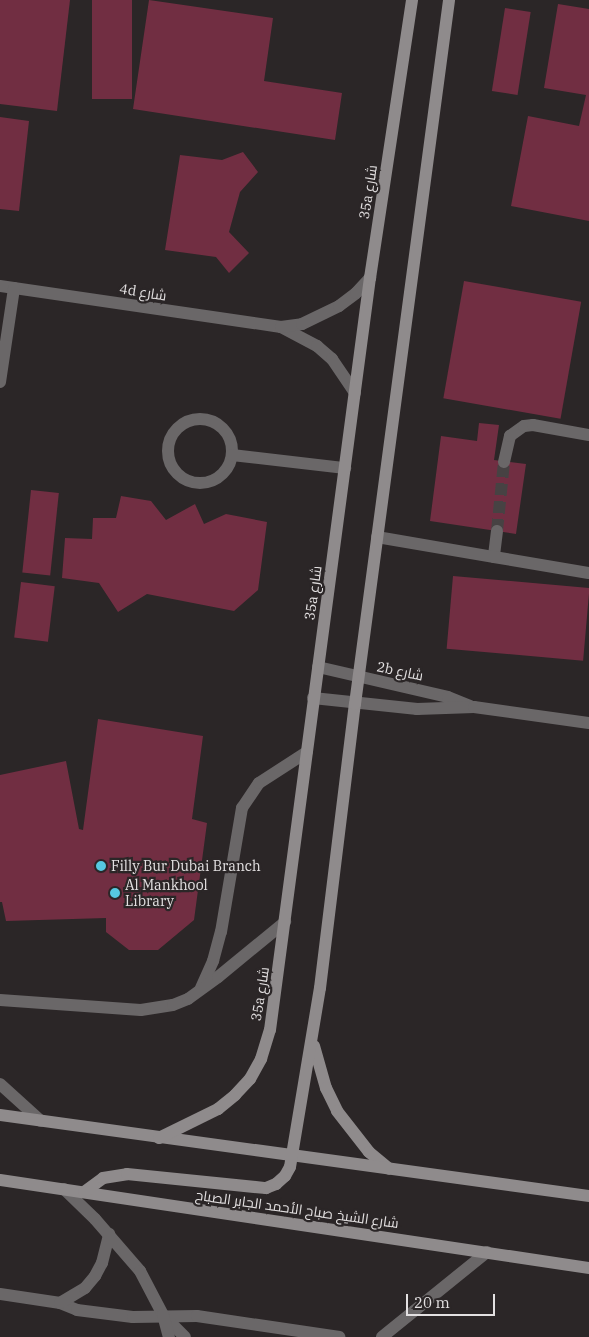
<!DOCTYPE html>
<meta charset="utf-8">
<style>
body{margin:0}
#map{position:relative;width:589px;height:1337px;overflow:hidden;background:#2b2627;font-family:"IBM Plex Serif",Cairo,serif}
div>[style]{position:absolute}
.building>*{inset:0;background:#712e42;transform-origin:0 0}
.street-tunnel>*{height:12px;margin-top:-6px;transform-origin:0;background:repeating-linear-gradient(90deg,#474243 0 12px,transparent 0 18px)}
.lane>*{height:12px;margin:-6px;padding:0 6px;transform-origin:6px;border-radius:6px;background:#6a6768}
.lane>.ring{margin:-6px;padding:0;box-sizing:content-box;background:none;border:12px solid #6a6768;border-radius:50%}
.street>*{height:12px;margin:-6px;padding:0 6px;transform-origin:6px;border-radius:6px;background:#6a6768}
.secondary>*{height:12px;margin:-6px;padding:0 6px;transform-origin:6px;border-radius:6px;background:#8f8b8c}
.dots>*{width:14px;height:14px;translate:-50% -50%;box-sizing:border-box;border:2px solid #2b2627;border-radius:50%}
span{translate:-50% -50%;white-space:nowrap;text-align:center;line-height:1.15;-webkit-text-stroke:4.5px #2b2627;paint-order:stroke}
.street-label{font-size:14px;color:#e3e0e1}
.poi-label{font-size:14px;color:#e3e0e1}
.left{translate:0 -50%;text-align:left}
.scale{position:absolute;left:406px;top:1294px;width:89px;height:22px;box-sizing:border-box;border:2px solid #e3e0e1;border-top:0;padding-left:6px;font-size:15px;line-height:18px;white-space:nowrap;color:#e3e0e1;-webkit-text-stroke:4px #2b2627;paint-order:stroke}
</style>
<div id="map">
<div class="building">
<div style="clip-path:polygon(0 0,70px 0,57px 111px,0 104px)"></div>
<div style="left:92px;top:0;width:40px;height:99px"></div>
<div style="clip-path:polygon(149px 0,273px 18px,264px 81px,342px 93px,335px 140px,133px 109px)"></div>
<div style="clip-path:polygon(558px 4px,589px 9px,589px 221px,511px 206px,528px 116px,579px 126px,586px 95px,544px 88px)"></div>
<div style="left:505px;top:8px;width:26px;height:84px;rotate:9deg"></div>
<div style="clip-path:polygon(0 117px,29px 121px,19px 211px,0 209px)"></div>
<div style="clip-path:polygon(243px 152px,258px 172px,240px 192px,229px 232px,249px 253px,229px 273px,216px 257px,165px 250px,180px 155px,222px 160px)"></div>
<div style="left:464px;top:281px;width:119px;height:119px;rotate:10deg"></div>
<div style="clip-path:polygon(479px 423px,499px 425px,494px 460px,526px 464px,516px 534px,430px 521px,441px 436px,477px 441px)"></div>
<div style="left:31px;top:490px;width:28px;height:83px;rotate:6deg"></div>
<div style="clip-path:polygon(121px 496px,151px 501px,166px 520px,195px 504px,204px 524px,226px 514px,267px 522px,258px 590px,234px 611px,147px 594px,118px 612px,99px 583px,62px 578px,65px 538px,92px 539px,93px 518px,116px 518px)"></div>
<div style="left:453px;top:576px;width:137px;height:73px;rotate:5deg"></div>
<div style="left:21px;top:582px;width:34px;height:56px;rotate:7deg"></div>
<div style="clip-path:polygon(98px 719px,203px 736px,192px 819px,207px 823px,194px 920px,158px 950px,129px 950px,106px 932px,106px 918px,6px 921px,2px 902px,0 902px,0 775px,66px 761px,79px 829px,83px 830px)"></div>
</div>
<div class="street-tunnel">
<div style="left:497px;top:531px;width:69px;rotate:-84.2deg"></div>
</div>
<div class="lane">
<div class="ring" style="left:168px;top:419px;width:52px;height:52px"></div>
<div style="left:232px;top:455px;width:114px;rotate:6.6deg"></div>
<div style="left:201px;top:988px;width:30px;rotate:-66deg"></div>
<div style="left:213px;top:961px;width:30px;rotate:-75deg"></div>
<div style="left:221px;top:932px;width:126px;rotate:-80.4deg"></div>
<div style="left:242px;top:808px;width:30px;rotate:-56deg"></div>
<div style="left:259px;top:783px;width:57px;rotate:-32.9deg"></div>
<div style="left:0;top:1000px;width:141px;rotate:4.1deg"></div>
<div style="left:141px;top:1010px;width:32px;rotate:-9deg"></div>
<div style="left:173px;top:1005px;width:16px;rotate:-22deg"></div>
<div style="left:188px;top:999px;width:37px;rotate:-36deg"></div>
<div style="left:218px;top:977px;width:87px;rotate:-39.4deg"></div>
<div style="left:0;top:1084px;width:55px;rotate:42.1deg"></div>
<div style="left:0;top:1294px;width:61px;rotate:8.5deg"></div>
<div style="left:60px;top:1303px;width:18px;rotate:22deg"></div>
<div style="left:77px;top:1310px;width:56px;rotate:7.1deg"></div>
<div style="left:133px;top:1317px;width:64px;rotate:-0.9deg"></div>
<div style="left:197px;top:1316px;width:144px;rotate:8.4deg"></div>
<div style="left:60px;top:1303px;width:29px;rotate:-31deg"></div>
<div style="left:85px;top:1288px;width:16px;rotate:-50deg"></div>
<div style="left:95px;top:1276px;width:15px;rotate:-62deg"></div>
<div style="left:102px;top:1263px;width:30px;rotate:-76deg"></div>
<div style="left:163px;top:1315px;width:31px;rotate:45deg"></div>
<div style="left:382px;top:1337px;width:135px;rotate:-39deg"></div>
</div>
<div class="street">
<div style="left:0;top:286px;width:284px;rotate:8.3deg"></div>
<div style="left:281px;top:327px;width:41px;rotate:27.8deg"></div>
<div style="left:317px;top:346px;width:20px;rotate:41deg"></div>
<div style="left:332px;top:359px;width:41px;rotate:55.9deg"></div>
<div style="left:281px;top:327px;width:21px;rotate:-8deg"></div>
<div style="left:302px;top:324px;width:41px;rotate:-25.9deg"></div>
<div style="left:339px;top:306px;width:21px;rotate:-37deg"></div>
<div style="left:356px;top:293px;width:21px;rotate:-47deg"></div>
<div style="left:0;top:382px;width:95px;rotate:-81.5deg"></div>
<div style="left:504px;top:462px;width:27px;rotate:-77deg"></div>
<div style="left:510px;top:436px;width:17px;rotate:-36deg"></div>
<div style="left:524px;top:426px;width:9px;rotate:-6deg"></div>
<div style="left:533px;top:425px;width:57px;rotate:10.1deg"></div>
<div style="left:497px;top:531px;width:26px;rotate:97deg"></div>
<div style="left:494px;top:557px;width:96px;rotate:9.6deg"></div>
<div style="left:377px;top:537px;width:119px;rotate:9.7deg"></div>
<div style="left:318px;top:667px;width:133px;rotate:13deg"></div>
<div style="left:448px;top:697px;width:24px;rotate:22deg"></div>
<div style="left:313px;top:698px;width:105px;rotate:6deg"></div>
<div style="left:417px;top:709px;width:57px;rotate:-2deg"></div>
<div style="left:474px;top:707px;width:116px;rotate:7.9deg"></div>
<div style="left:64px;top:1189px;width:43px;rotate:44.1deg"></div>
<div style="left:95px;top:1219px;width:69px;rotate:49.1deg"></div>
<div style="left:140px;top:1271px;width:50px;rotate:62.4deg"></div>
<div style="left:163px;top:1315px;width:23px;rotate:75deg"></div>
</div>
<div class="secondary">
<div style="left:314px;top:1046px;width:44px;rotate:74.1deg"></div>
<div style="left:326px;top:1088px;width:25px;rotate:64deg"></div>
<div style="left:337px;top:1111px;width:52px;rotate:52deg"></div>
<div style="left:369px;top:1152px;width:26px;rotate:40deg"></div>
<div style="left:0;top:1115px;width:595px;rotate:7.83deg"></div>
<div style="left:159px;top:1138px;width:66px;rotate:-26.2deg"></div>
<div style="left:218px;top:1109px;width:22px;rotate:-39deg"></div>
<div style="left:235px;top:1095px;width:22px;rotate:-47deg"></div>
<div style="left:250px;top:1079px;width:23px;rotate:-61deg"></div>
<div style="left:261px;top:1059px;width:30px;rotate:-73deg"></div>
<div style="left:270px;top:1030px;width:759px;rotate:-82.43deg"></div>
<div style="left:370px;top:278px;width:281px;rotate:-81.4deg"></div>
<div style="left:0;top:1180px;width:596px;rotate:8.5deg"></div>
<div style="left:84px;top:1192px;width:24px;rotate:-36deg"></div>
<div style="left:103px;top:1178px;width:24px;rotate:-9deg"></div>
<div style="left:127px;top:1174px;width:140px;rotate:5.8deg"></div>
<div style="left:266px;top:1188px;width:11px;rotate:-22deg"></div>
<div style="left:276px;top:1184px;width:12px;rotate:-42deg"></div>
<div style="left:285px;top:1176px;width:10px;rotate:-61deg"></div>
<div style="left:290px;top:1167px;width:181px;rotate:-80.5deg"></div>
<div style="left:320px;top:988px;width:286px;rotate:-83deg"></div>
<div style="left:355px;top:704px;width:710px;rotate:-82.39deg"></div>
</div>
<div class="dots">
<div style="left:101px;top:866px;background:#56c9e1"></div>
<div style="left:115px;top:893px;background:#56c9e1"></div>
</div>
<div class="street-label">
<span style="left:368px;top:192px;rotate:-81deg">35a شارع</span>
<span style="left:143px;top:292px;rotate:9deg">4d شارع</span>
<span style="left:313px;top:593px;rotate:-82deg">35a شارع</span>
<span style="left:400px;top:671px;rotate:12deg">2b شارع</span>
<span style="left:260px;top:994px;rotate:-81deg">35a شارع</span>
<span style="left:297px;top:1209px;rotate:8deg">شارع الشيخ صباح الأحمد الجابر الصباح</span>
</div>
<div class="poi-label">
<span class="left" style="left:111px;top:866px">Filly Bur Dubai Branch</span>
<span class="left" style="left:125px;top:893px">Al Mankhool<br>Library</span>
</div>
<div class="scale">20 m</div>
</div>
